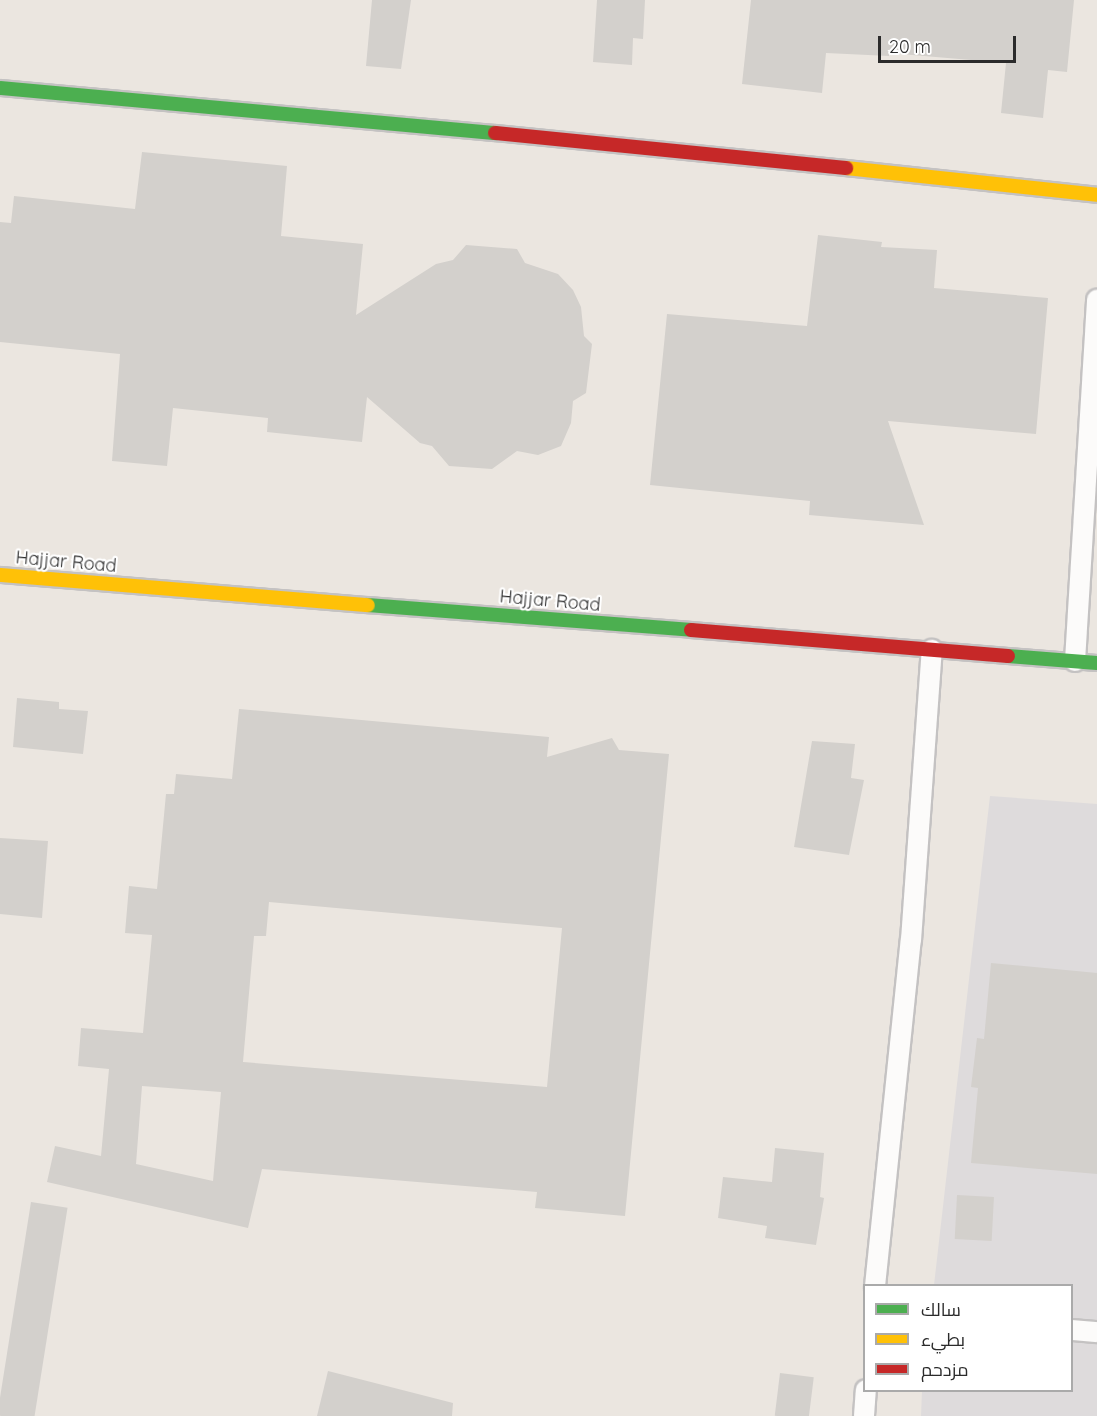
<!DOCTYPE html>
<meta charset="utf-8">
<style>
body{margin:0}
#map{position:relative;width:1097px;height:1416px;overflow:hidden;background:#ebe6e0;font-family:Quicksand,Cairo,sans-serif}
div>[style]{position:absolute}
.industrial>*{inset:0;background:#dedbdc}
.building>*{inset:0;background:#d3d0cc;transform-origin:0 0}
.roads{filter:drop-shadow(2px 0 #c4c2c2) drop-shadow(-2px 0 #c4c2c2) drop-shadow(0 2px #c4c2c2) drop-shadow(0 -2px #c4c2c2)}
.lane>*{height:20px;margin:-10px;padding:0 10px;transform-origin:10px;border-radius:10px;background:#fcfbfa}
.fast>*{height:14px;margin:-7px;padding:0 7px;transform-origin:7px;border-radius:7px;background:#4caf50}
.slow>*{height:14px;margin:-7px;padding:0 7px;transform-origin:7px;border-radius:7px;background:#ffc107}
.jam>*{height:14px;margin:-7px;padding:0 7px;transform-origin:7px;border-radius:7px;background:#c62828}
span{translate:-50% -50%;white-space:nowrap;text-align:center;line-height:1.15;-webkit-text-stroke:4.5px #fff;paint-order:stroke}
.street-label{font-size:18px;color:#2b2b2b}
.legend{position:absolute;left:863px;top:1284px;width:210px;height:108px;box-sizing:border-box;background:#fff;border:2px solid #aaa;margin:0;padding:8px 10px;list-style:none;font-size:18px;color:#2b2b2b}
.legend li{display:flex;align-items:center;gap:12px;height:30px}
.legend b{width:30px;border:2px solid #aaa}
.scale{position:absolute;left:878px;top:36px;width:138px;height:27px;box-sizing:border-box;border:3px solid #2b2b2b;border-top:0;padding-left:8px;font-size:18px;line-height:21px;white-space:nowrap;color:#2b2b2b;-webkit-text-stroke:4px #fff;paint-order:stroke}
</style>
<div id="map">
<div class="industrial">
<div style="clip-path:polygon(990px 796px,1097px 804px,1097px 1416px,921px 1416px,922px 1391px,1072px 1390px,1072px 1286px,934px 1285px)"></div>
</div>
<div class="building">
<div style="clip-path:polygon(372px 0,411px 0,401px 69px,366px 66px)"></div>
<div style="clip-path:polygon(597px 0,645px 0,643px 39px,633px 38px,632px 65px,593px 62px)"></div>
<div style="clip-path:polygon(751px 0,1074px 0,1067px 72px,1048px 70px,1043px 118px,1001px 113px,1006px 63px,889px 53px,889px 56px,826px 53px,822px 93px,742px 84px)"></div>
<div style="clip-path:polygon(142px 152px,287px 166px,281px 236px,363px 244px,356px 315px,436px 264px,453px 260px,466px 245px,517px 249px,525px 263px,558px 274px,573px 290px,581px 307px,584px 336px,592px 344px,586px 393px,573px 401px,571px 423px,561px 446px,538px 455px,517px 451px,492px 469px,449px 466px,432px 446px,420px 443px,367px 397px,362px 442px,267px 432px,268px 418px,173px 408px,167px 466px,112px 461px,120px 354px,0 342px,0 222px,11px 223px,14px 196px,135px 209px)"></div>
<div style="clip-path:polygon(818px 235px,882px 242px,881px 247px,937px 250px,934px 288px,1048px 298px,1036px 434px,888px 421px,924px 525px,809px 515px,810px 501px,650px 485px,667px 314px,807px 326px)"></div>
<div style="clip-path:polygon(17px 698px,59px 702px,59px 709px,88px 711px,83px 754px,13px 747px)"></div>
<div style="clip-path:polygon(evenodd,239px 709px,549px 737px,547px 757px,612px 738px,619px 750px,669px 754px,625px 1216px,535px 1208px,537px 1192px,262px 1169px,248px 1228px,47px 1182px,55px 1146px,101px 1156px,109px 1069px,78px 1066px,81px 1028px,143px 1033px,152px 935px,125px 933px,129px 886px,157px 889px,166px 794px,174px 794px,176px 774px,232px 779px,239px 709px,269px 902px,562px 928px,547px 1087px,243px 1062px,254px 936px,266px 936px,269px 902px,239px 709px,142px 1086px,221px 1092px,213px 1181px,136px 1164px,142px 1086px)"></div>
<div style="clip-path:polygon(812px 741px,855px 744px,851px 778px,864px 780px,849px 855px,794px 847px)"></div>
<div style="clip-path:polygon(0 838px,48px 841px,42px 918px,0 914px)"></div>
<div style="clip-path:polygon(991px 963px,1097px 973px,1097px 1174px,971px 1163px,978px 1088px,971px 1087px,977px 1038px,984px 1039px)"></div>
<div style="clip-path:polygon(775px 1148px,824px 1153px,820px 1197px,824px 1198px,816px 1245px,765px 1238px,767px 1226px,718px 1218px,723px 1177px,772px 1182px)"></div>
<div style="left:957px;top:1195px;width:37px;height:44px;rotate:3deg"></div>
<div style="left:31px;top:1202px;width:37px;height:216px;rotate:9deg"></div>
<div style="clip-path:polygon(328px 1371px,453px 1403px,452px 1416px,317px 1416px)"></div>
<div style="left:780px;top:1373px;width:34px;height:43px;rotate:7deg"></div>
</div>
<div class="roads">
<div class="lane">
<div style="left:1075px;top:661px;width:362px;rotate:-86.5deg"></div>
<div style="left:875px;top:1286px;width:348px;rotate:-84.1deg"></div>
<div style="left:911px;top:940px;width:291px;rotate:-85.9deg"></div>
<div style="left:1072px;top:1330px;width:25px;rotate:5deg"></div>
<div style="left:864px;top:1416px;width:26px;rotate:-86deg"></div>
</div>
<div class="fast">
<div style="left:0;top:88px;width:497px;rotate:5.2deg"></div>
<div style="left:368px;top:605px;width:324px;rotate:4.4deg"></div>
<div style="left:1008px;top:656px;width:89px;rotate:4.5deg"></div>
</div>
<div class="slow">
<div style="left:846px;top:168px;width:252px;rotate:6.1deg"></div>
<div style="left:0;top:575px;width:369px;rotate:4.7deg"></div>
</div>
<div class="jam">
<div style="left:495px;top:133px;width:353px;rotate:5.7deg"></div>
<div style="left:691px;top:630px;width:318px;rotate:4.7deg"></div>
</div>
</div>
<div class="street-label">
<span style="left:66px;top:562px;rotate:5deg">Hajjar Road</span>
<span style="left:550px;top:601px;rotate:5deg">Hajjar Road</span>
</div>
<ul class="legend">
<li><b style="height:8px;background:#4caf50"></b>سالك</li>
<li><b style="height:8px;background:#ffc107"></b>بطيء</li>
<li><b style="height:8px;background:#c62828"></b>مزدحم</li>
</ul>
<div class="scale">20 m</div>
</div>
